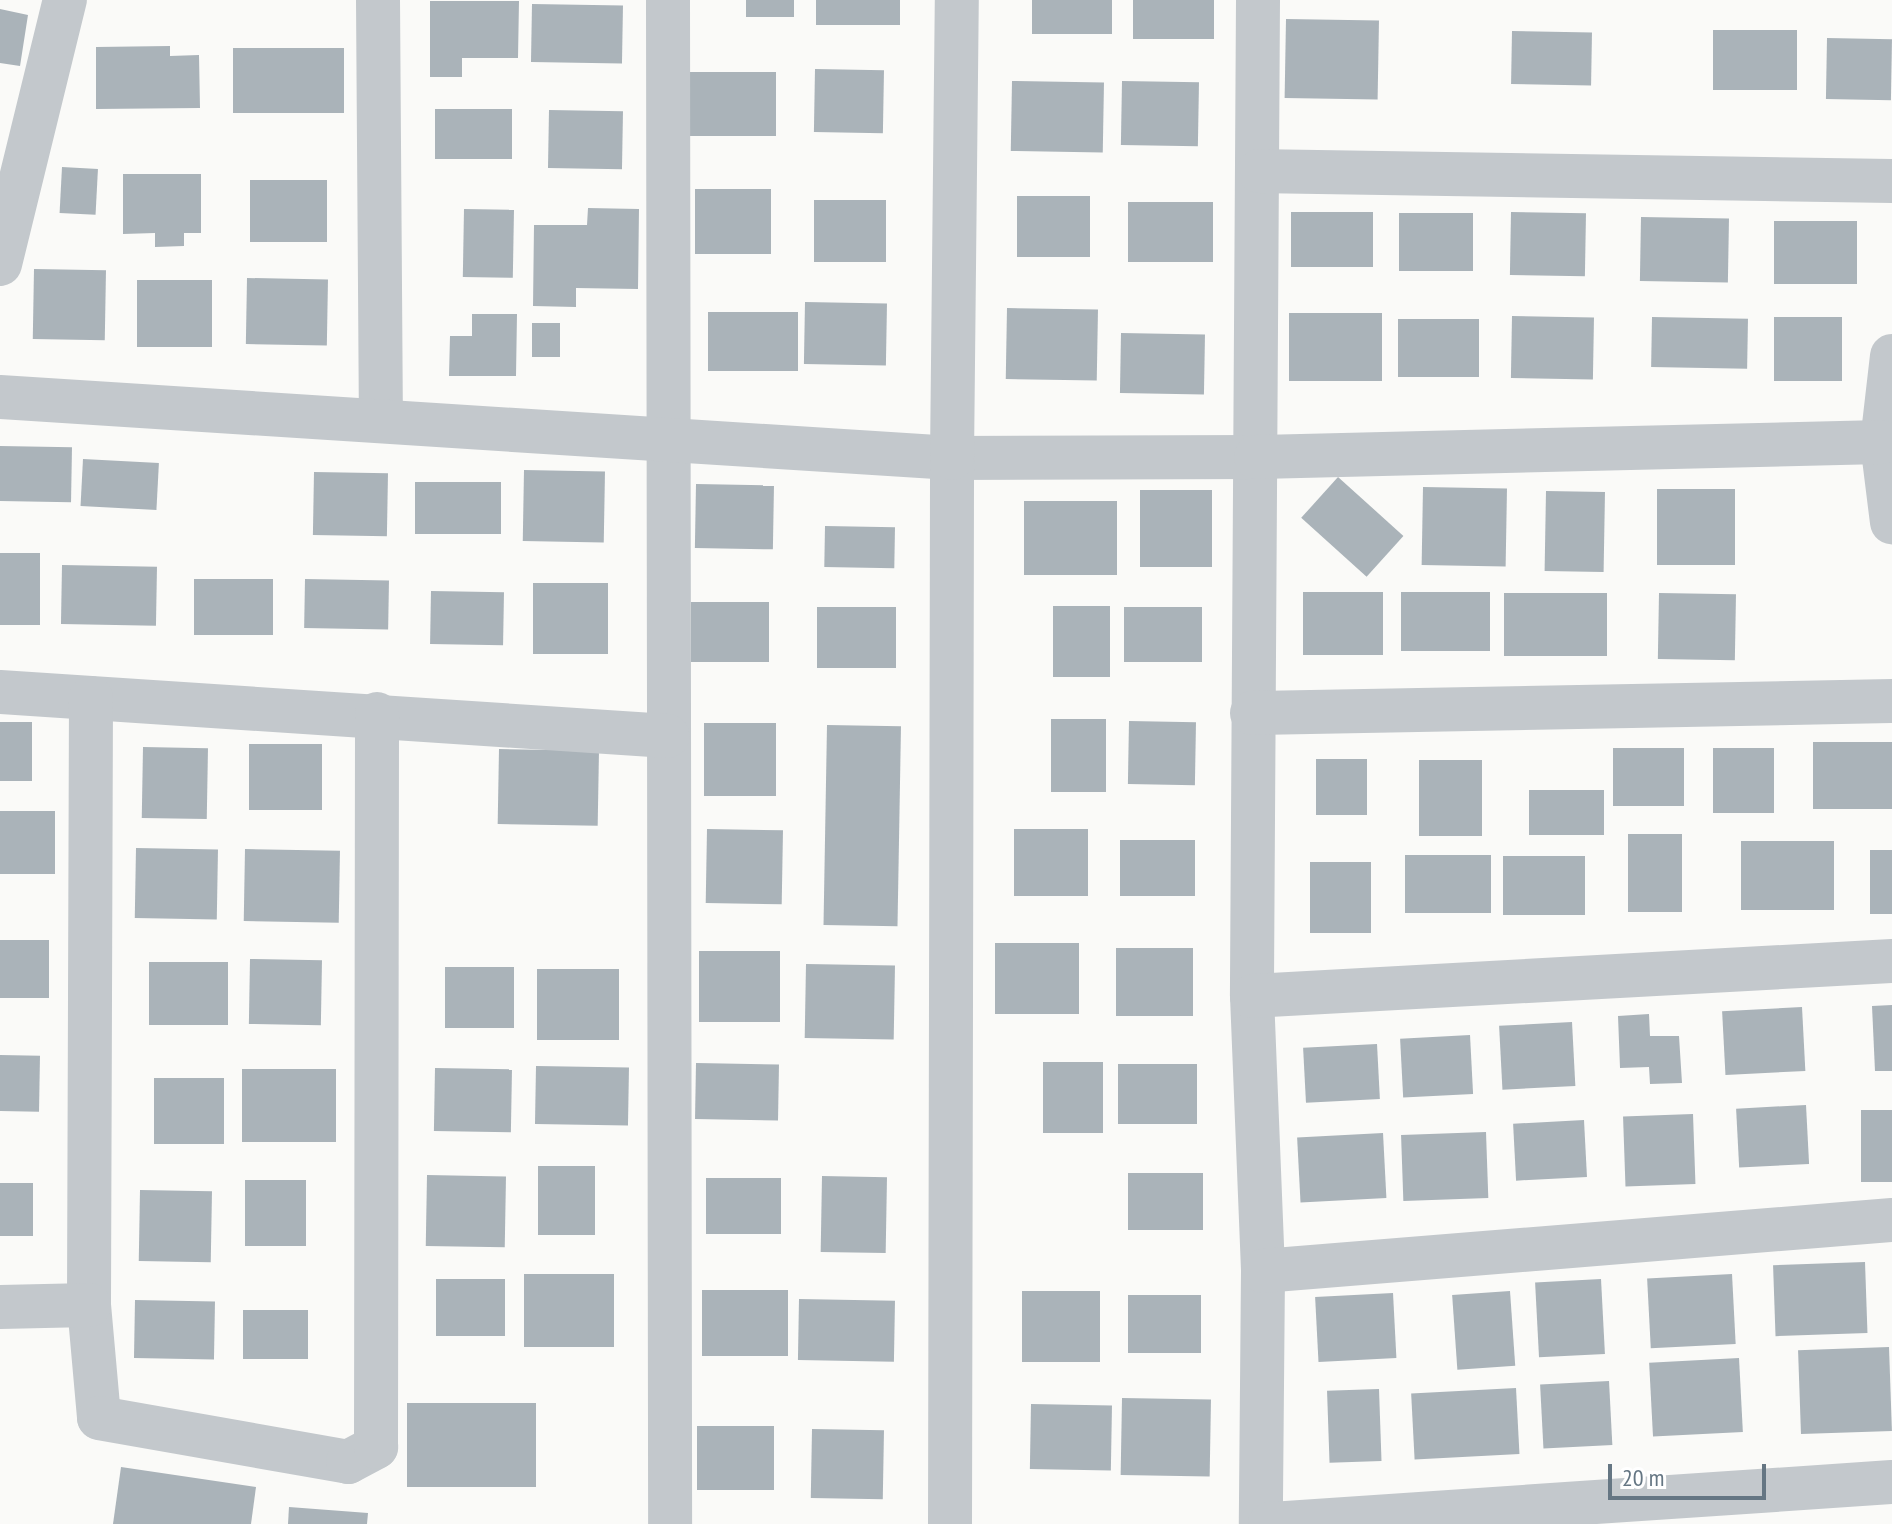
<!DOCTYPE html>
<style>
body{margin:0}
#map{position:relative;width:1892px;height:1524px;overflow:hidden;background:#fafaf8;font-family:"PT Sans Narrow",sans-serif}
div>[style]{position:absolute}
.building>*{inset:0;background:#aab3b9;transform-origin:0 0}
.minor>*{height:44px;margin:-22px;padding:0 22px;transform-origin:22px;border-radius:22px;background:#c3c8cc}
.tertiary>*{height:44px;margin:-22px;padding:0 22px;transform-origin:22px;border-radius:22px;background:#c3c8cc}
span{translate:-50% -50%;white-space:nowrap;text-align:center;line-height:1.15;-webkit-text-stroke:8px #fff;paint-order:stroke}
.scale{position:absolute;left:1608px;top:1464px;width:158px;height:36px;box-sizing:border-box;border:4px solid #657683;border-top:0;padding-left:10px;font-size:24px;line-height:28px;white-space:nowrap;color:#657683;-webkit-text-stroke:6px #fff;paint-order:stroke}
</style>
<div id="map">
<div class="building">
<div style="left:746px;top:0;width:48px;height:17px"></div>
<div style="left:816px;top:0;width:84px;height:25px"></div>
<div style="left:1032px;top:0;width:80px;height:34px"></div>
<div style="left:1133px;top:0;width:81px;height:39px"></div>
<div style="clip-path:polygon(430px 1px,519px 1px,518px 58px,462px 58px,462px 77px,430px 77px)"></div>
<div style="left:532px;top:4px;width:91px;height:58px;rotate:1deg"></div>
<div style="clip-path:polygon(0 9px,28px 15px,20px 66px,0 63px)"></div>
<div style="left:1286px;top:19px;width:93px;height:79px;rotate:1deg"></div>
<div style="left:1713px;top:30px;width:84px;height:60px"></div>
<div style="left:1512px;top:31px;width:80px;height:53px;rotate:1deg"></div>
<div style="left:1827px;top:38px;width:65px;height:61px;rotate:1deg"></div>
<div style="clip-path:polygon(170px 46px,170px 56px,199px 55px,200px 108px,96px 109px,96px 47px)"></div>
<div style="left:344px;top:48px;width:65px;height:111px;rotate:90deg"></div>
<div style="left:815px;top:69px;width:69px;height:63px;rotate:1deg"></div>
<div style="left:690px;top:72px;width:86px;height:64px"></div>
<div style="left:1012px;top:81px;width:92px;height:70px;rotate:1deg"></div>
<div style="left:1122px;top:81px;width:77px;height:64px;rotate:1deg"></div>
<div style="left:435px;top:109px;width:77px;height:50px"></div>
<div style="left:549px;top:110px;width:74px;height:58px;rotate:1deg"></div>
<div style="left:62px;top:167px;width:36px;height:46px;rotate:3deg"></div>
<div style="clip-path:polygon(123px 174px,201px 174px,201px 233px,184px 233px,184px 246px,155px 247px,155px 233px,123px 234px)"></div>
<div style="left:250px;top:180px;width:77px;height:62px"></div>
<div style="left:695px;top:189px;width:76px;height:65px"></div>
<div style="left:1017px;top:196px;width:73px;height:61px"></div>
<div style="left:814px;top:200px;width:72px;height:62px"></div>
<div style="left:1128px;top:202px;width:85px;height:60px"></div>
<div style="clip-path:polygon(588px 208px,639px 209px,638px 289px,576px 288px,576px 307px,533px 306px,534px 225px,587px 225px)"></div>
<div style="left:464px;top:209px;width:50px;height:68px;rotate:1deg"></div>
<div style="left:1291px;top:212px;width:82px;height:55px"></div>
<div style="left:1511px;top:212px;width:75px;height:63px;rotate:1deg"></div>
<div style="left:1399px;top:213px;width:74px;height:58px"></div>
<div style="left:1641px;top:217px;width:88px;height:64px;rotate:1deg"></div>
<div style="left:1774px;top:221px;width:83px;height:63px"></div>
<div style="left:34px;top:269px;width:72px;height:70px;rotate:1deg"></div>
<div style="left:247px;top:278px;width:81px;height:66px;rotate:1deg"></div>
<div style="left:137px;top:280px;width:75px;height:67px"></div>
<div style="left:805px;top:302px;width:82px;height:62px;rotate:1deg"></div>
<div style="left:1007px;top:308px;width:91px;height:71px;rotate:1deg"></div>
<div style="left:708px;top:312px;width:90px;height:59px"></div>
<div style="left:1289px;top:313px;width:93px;height:68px"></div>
<div style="clip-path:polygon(472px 314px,517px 314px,516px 376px,449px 376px,450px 336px,472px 336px)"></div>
<div style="left:1512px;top:316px;width:82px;height:62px;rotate:1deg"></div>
<div style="left:1652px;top:317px;width:96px;height:50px;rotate:1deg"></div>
<div style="left:1774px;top:317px;width:68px;height:64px"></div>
<div style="left:1398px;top:319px;width:81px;height:58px"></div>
<div style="left:532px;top:323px;width:28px;height:34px"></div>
<div style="left:1121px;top:333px;width:84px;height:60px;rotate:1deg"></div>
<div style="left:0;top:446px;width:72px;height:55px;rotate:1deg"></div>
<div style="left:83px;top:459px;width:76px;height:47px;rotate:3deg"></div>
<div style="left:524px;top:470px;width:81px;height:71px;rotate:1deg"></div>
<div style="left:314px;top:472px;width:74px;height:63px;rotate:1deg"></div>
<div style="left:1338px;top:477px;width:88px;height:55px;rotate:42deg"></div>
<div style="left:415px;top:482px;width:86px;height:52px"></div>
<div style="left:696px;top:484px;width:78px;height:64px;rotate:1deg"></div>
<div style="left:1423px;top:487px;width:84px;height:78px;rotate:1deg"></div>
<div style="left:1657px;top:489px;width:78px;height:76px"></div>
<div style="left:1140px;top:490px;width:72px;height:77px"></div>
<div style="left:1546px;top:491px;width:59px;height:80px;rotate:1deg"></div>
<div style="left:1024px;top:501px;width:93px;height:74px"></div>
<div style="left:825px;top:526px;width:70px;height:41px;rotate:1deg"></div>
<div style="left:0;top:553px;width:40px;height:72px"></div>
<div style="left:62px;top:565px;width:95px;height:59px;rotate:1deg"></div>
<div style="left:194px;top:579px;width:79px;height:56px"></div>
<div style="left:305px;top:579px;width:84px;height:49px;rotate:1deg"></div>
<div style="left:533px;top:583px;width:75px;height:71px"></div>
<div style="left:431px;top:591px;width:73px;height:53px;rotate:1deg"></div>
<div style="left:1383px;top:592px;width:63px;height:80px;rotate:90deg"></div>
<div style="left:1401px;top:592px;width:89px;height:59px"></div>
<div style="left:1504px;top:593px;width:103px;height:63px"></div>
<div style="left:1659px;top:593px;width:77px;height:66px;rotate:1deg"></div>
<div style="left:691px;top:602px;width:78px;height:60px"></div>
<div style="left:1110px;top:606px;width:71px;height:57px;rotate:90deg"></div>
<div style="left:817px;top:607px;width:79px;height:61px"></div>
<div style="left:1124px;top:607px;width:78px;height:55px"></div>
<div style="left:1051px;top:719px;width:55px;height:73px"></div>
<div style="left:1129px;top:721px;width:67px;height:63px;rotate:1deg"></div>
<div style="left:0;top:722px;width:32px;height:59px"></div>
<div style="left:704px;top:723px;width:72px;height:73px"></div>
<div style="left:827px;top:725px;width:74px;height:200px;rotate:1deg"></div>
<div style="left:1813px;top:742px;width:79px;height:67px"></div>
<div style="left:249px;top:744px;width:73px;height:66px"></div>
<div style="left:143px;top:747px;width:65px;height:71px;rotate:1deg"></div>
<div style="left:1613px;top:748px;width:71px;height:58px"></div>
<div style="left:1713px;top:748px;width:61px;height:65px"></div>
<div style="left:499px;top:749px;width:100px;height:75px;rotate:1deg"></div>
<div style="left:1316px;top:759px;width:51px;height:56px"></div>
<div style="left:1419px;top:760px;width:63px;height:76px"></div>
<div style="left:1529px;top:790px;width:75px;height:45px"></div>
<div style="left:0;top:811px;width:55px;height:63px"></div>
<div style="left:707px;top:829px;width:76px;height:74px;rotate:1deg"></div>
<div style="left:1014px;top:829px;width:74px;height:67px"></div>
<div style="left:1628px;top:834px;width:54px;height:78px"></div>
<div style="left:1120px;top:840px;width:75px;height:56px"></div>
<div style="left:1741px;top:841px;width:93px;height:69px"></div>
<div style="left:136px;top:848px;width:82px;height:70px;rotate:1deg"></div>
<div style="left:245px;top:849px;width:95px;height:72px;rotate:1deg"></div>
<div style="left:1870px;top:850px;width:22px;height:64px"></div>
<div style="left:1405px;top:855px;width:86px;height:58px"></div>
<div style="left:1503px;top:856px;width:82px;height:59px"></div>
<div style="left:1310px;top:862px;width:61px;height:71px"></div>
<div style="left:49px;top:940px;width:58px;height:49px;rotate:90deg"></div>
<div style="left:995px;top:943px;width:84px;height:71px"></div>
<div style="left:1116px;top:948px;width:77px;height:68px"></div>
<div style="left:699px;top:951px;width:81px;height:71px"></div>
<div style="left:250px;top:959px;width:72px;height:65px;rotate:1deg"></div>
<div style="left:149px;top:962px;width:79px;height:63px"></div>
<div style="left:806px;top:964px;width:89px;height:74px;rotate:1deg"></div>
<div style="left:445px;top:967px;width:69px;height:61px"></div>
<div style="left:537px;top:969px;width:82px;height:71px"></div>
<div style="clip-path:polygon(1892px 1005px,1892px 1071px,1875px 1071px,1872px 1006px)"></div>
<div style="left:1802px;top:1007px;width:64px;height:80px;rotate:87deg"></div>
<div style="clip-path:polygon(1649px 1014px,1650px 1036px,1679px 1036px,1682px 1083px,1650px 1084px,1649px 1067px,1620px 1068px,1618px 1016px)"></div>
<div style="left:1572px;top:1022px;width:64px;height:73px;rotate:87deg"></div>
<div style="left:1470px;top:1035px;width:59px;height:70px;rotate:87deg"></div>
<div style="left:1377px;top:1044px;width:55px;height:74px;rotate:87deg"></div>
<div style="left:0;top:1055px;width:40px;height:56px;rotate:1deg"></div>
<div style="left:1043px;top:1062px;width:60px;height:71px"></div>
<div style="left:696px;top:1063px;width:83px;height:56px;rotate:1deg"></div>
<div style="left:1118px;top:1064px;width:79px;height:60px"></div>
<div style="left:536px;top:1066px;width:93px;height:58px;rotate:1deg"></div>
<div style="left:435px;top:1068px;width:77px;height:63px;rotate:1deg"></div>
<div style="left:336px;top:1069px;width:73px;height:94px;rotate:90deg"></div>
<div style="left:154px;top:1078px;width:70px;height:66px"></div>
<div style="left:1806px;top:1105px;width:59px;height:70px;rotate:87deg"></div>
<div style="left:1892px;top:1110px;width:72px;height:31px;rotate:90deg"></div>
<div style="left:1693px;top:1114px;width:70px;height:70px;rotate:88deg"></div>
<div style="left:1584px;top:1120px;width:57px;height:71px;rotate:87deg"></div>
<div style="left:1486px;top:1132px;width:66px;height:85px;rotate:88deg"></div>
<div style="left:1383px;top:1133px;width:65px;height:86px;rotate:87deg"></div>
<div style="left:538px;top:1166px;width:57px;height:69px"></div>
<div style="left:1128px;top:1173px;width:75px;height:57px"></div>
<div style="left:427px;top:1175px;width:79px;height:71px;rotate:1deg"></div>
<div style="left:822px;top:1176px;width:65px;height:76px;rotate:1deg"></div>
<div style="left:706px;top:1178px;width:75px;height:56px"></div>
<div style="left:245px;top:1180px;width:61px;height:66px"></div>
<div style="left:0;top:1183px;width:33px;height:53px"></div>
<div style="left:140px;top:1190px;width:72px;height:71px;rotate:1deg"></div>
<div style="left:1865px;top:1262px;width:71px;height:92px;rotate:88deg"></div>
<div style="left:614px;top:1274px;width:73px;height:90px;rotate:90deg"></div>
<div style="left:1732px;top:1274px;width:70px;height:85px;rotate:87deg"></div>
<div style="left:436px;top:1279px;width:69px;height:57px"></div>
<div style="left:1601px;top:1279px;width:75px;height:66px;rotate:87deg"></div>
<div style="left:702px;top:1290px;width:86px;height:66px"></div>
<div style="left:1022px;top:1291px;width:78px;height:71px"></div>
<div style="left:1510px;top:1291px;width:75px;height:58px;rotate:86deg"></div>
<div style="left:1393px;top:1293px;width:65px;height:78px;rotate:87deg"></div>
<div style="left:1128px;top:1295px;width:73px;height:58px"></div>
<div style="left:799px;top:1299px;width:96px;height:61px;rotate:1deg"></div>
<div style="left:135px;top:1300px;width:80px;height:58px;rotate:1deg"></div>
<div style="left:308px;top:1310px;width:49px;height:65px;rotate:90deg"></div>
<div style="left:1889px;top:1347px;width:84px;height:91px;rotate:88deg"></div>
<div style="left:1739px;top:1358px;width:74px;height:90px;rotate:87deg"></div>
<div style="left:1609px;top:1381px;width:64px;height:69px;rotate:87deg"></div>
<div style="left:1516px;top:1388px;width:66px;height:105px;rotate:87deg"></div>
<div style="left:1379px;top:1389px;width:72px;height:52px;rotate:88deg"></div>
<div style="left:1122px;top:1398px;width:89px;height:77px;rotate:1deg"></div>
<div style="left:407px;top:1403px;width:129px;height:84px"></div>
<div style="left:1031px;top:1404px;width:81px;height:65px;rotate:1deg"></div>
<div style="left:697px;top:1426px;width:77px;height:64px"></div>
<div style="left:812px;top:1429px;width:72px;height:69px;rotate:1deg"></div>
<div style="clip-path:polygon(121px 1467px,256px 1487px,251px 1524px,113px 1524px)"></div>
<div style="clip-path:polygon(289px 1507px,368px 1513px,367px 1524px,288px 1524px)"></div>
</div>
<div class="minor">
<div style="left:378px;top:0;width:419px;rotate:89.6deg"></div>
<div style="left:668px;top:0;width:1524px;rotate:89.92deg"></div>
<div style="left:1258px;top:0;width:996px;rotate:90.35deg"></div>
<div style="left:1252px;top:996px;width:275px;rotate:87.7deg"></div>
<div style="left:1263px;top:1271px;width:253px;rotate:90.5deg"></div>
<div style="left:1259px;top:171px;width:633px;rotate:0.91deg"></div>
<div style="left:0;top:264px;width:272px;rotate:-76.2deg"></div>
<div style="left:1892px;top:356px;width:87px;rotate:96.6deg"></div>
<div style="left:1882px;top:442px;width:81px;rotate:82.9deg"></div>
<div style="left:0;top:397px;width:954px;rotate:3.67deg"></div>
<div style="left:952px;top:458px;width:304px;rotate:-0.2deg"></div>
<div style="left:1256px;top:457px;width:626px;rotate:-1.37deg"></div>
<div style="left:0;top:692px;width:669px;rotate:3.77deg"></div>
<div style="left:91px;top:698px;width:607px;rotate:90.19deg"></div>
<div style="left:89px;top:1305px;width:113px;rotate:84.9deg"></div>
<div style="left:99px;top:1418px;width:253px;rotate:10deg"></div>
<div style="left:348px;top:1462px;width:32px;rotate:-28deg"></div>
<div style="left:376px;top:1447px;width:733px;rotate:-89.92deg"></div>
<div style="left:1252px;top:713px;width:640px;rotate:-1.07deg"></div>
<div style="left:1252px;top:996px;width:641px;rotate:-3.13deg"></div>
<div style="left:1263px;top:1271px;width:631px;rotate:-4.64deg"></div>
<div style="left:0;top:1307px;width:89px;rotate:-1.3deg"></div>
<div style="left:1270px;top:1524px;width:623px;rotate:-3.86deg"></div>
</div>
<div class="tertiary">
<div style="left:950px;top:1524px;width:1066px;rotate:-89.89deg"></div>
<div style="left:952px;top:458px;width:458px;rotate:-89.4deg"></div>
</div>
<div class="scale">20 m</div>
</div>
